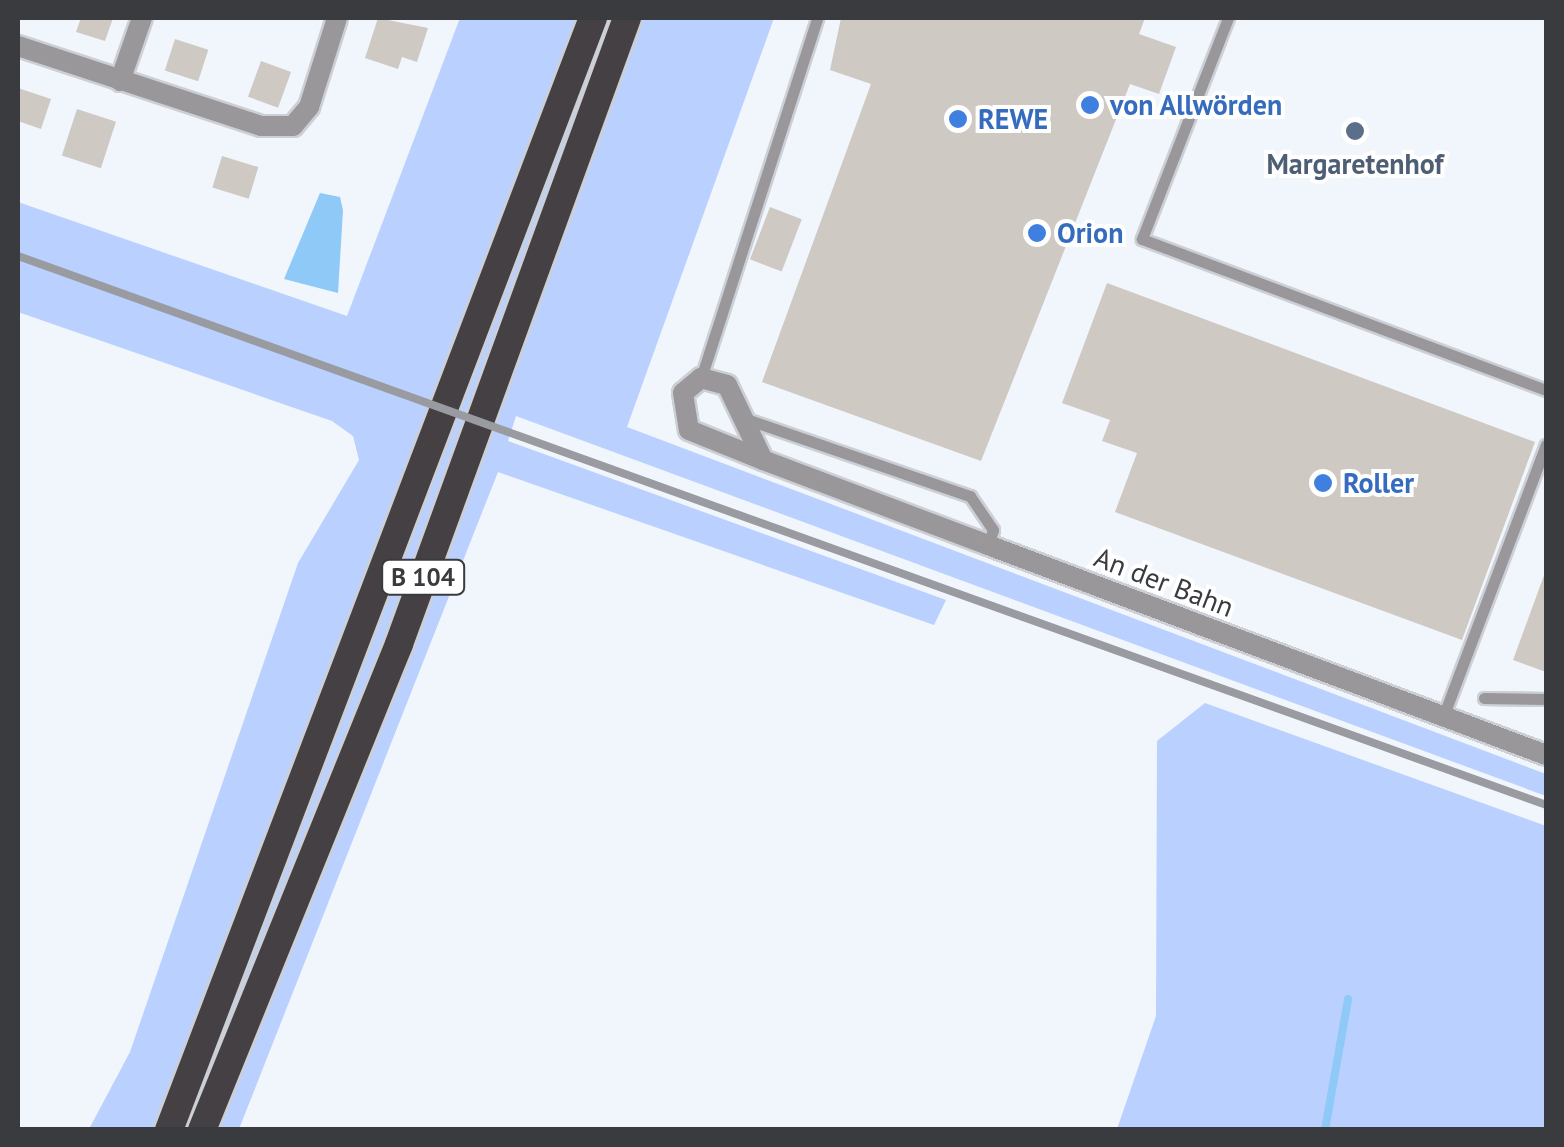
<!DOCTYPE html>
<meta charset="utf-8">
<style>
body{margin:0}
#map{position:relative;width:1564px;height:1147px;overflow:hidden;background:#f1f5fc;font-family:"PT Sans",sans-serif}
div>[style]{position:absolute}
.green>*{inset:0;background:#bad0ff}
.water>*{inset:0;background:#8fc9f7}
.stream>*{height:8px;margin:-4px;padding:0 4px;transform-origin:4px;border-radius:4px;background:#8fc9f7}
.building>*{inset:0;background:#cfc9c4;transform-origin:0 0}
.roads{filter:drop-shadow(2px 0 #ccd0d6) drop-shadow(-2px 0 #ccd0d6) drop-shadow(0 2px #ccd0d6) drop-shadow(0 -2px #ccd0d6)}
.service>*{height:11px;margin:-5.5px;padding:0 5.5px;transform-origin:5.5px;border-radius:5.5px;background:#9a979a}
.minor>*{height:20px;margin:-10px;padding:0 10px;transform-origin:10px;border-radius:10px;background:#9a979a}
.trunk>*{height:28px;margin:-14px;padding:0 14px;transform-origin:14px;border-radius:14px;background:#444044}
.rail>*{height:8px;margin:-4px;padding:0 4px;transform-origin:4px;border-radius:4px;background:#999ba0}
.dots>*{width:28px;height:28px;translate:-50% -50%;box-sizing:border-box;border:5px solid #fff;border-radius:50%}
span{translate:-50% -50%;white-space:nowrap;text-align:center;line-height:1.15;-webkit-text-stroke:8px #fff;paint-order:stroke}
.shield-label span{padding:2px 8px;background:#fff;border:2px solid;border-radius:8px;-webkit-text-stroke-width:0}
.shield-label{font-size:25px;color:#3a3b3e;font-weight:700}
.shop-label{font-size:28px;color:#366cbe;font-weight:700}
.left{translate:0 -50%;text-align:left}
.service-label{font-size:28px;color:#4e5e75;font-weight:700}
.street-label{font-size:28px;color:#3a3b3e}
.frame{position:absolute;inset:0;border:20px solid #3a3b3e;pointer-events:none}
</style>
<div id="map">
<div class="green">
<div style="clip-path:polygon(460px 18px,774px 18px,627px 427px,1546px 774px,1546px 796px,516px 416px,508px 441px,946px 600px,934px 625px,498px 472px,239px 1129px,89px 1129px,130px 1052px,298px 563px,359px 460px,353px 436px,332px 421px,18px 312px,18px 202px,347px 316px)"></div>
<div style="clip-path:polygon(1205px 703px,1546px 826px,1546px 1129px,1117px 1129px,1156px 1016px,1157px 741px)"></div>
</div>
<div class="water">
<div style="clip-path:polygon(320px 193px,340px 197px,343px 210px,338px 293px,284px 279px)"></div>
</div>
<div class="stream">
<div style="left:1325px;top:1130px;width:133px;rotate:-80deg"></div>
</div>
<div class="building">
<div style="clip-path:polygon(81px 18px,113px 18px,105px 41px,76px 32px)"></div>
<div style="clip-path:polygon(378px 18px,428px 28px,417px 62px,402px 57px,398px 69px,365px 58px)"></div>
<div style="clip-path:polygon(841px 18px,1145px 18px,1139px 34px,1176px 47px,1159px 94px,1130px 84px,981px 461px,762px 382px,871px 84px,830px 70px)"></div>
<div style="left:175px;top:39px;width:35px;height:33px;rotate:18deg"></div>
<div style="left:261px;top:61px;width:32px;height:38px;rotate:20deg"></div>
<div style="clip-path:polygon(18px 88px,51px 99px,41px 129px,18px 121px)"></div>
<div style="left:77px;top:109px;width:41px;height:49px;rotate:18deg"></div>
<div style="left:222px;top:156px;width:38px;height:33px;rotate:17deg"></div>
<div style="left:770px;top:207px;width:34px;height:56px;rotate:21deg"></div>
<div style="clip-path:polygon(1107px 283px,1535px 442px,1462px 640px,1115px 512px,1137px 453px,1102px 441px,1110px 420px,1062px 403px)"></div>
<div style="clip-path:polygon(1546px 570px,1546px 672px,1513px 660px)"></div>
</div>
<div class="roads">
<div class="service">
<div style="left:1228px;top:18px;width:237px;rotate:111.3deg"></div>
<div style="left:1142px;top:239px;width:431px;rotate:20.5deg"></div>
<div style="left:701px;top:378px;width:378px;rotate:-72.1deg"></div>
<div style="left:749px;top:420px;width:234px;rotate:19deg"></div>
<div style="left:970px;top:496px;width:41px;rotate:55.9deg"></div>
<div style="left:993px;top:530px;width:16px;rotate:108deg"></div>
<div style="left:1484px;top:698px;width:62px;rotate:0.9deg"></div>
<div style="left:1443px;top:717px;width:291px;rotate:-69.3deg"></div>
</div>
<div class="minor">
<div style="left:18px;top:46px;width:256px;rotate:18.2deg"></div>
<div style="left:261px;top:126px;width:32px"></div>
<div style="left:293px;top:126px;width:25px;rotate:-50deg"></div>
<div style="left:309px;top:107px;width:93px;rotate:-72.5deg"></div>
<div style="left:120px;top:81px;width:67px;rotate:-70.8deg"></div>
<div style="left:763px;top:460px;width:83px;rotate:-115.6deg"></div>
<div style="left:727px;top:385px;width:27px;rotate:-165deg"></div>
<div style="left:701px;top:378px;width:23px;rotate:140deg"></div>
<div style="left:683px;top:393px;width:37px;rotate:81deg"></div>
<div style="left:689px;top:430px;width:80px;rotate:22.1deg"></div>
<div style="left:763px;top:460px;width:241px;rotate:20.7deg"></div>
<div style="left:988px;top:545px;width:596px;rotate:20.62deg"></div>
</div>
<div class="trunk">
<div style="left:169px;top:1130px;width:1190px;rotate:-69.13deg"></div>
<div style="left:202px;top:1130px;width:524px;rotate:-67.93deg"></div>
<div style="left:399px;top:644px;width:666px;rotate:-69.99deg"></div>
</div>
</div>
<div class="rail">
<div style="left:18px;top:256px;width:1624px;rotate:19.76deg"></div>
</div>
<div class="dots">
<div style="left:1090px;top:105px;background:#3f7fe0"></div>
<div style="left:958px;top:119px;background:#3f7fe0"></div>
<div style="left:1355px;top:131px;background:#5c6f8a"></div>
<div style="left:1037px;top:233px;background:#3f7fe0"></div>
<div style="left:1323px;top:483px;background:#3f7fe0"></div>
</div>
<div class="shield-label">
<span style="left:423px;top:577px">B 104</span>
</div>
<div class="shop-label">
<span class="left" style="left:1110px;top:105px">von Allwörden</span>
<span class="left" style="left:978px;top:119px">REWE</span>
<span class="left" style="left:1057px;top:233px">Orion</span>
<span class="left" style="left:1343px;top:483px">Roller</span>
</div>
<div class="service-label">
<span style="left:1355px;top:164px">Margaretenhof</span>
</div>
<div class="street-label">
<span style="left:1164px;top:582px;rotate:21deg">An der Bahn</span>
</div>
<div class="frame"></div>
</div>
